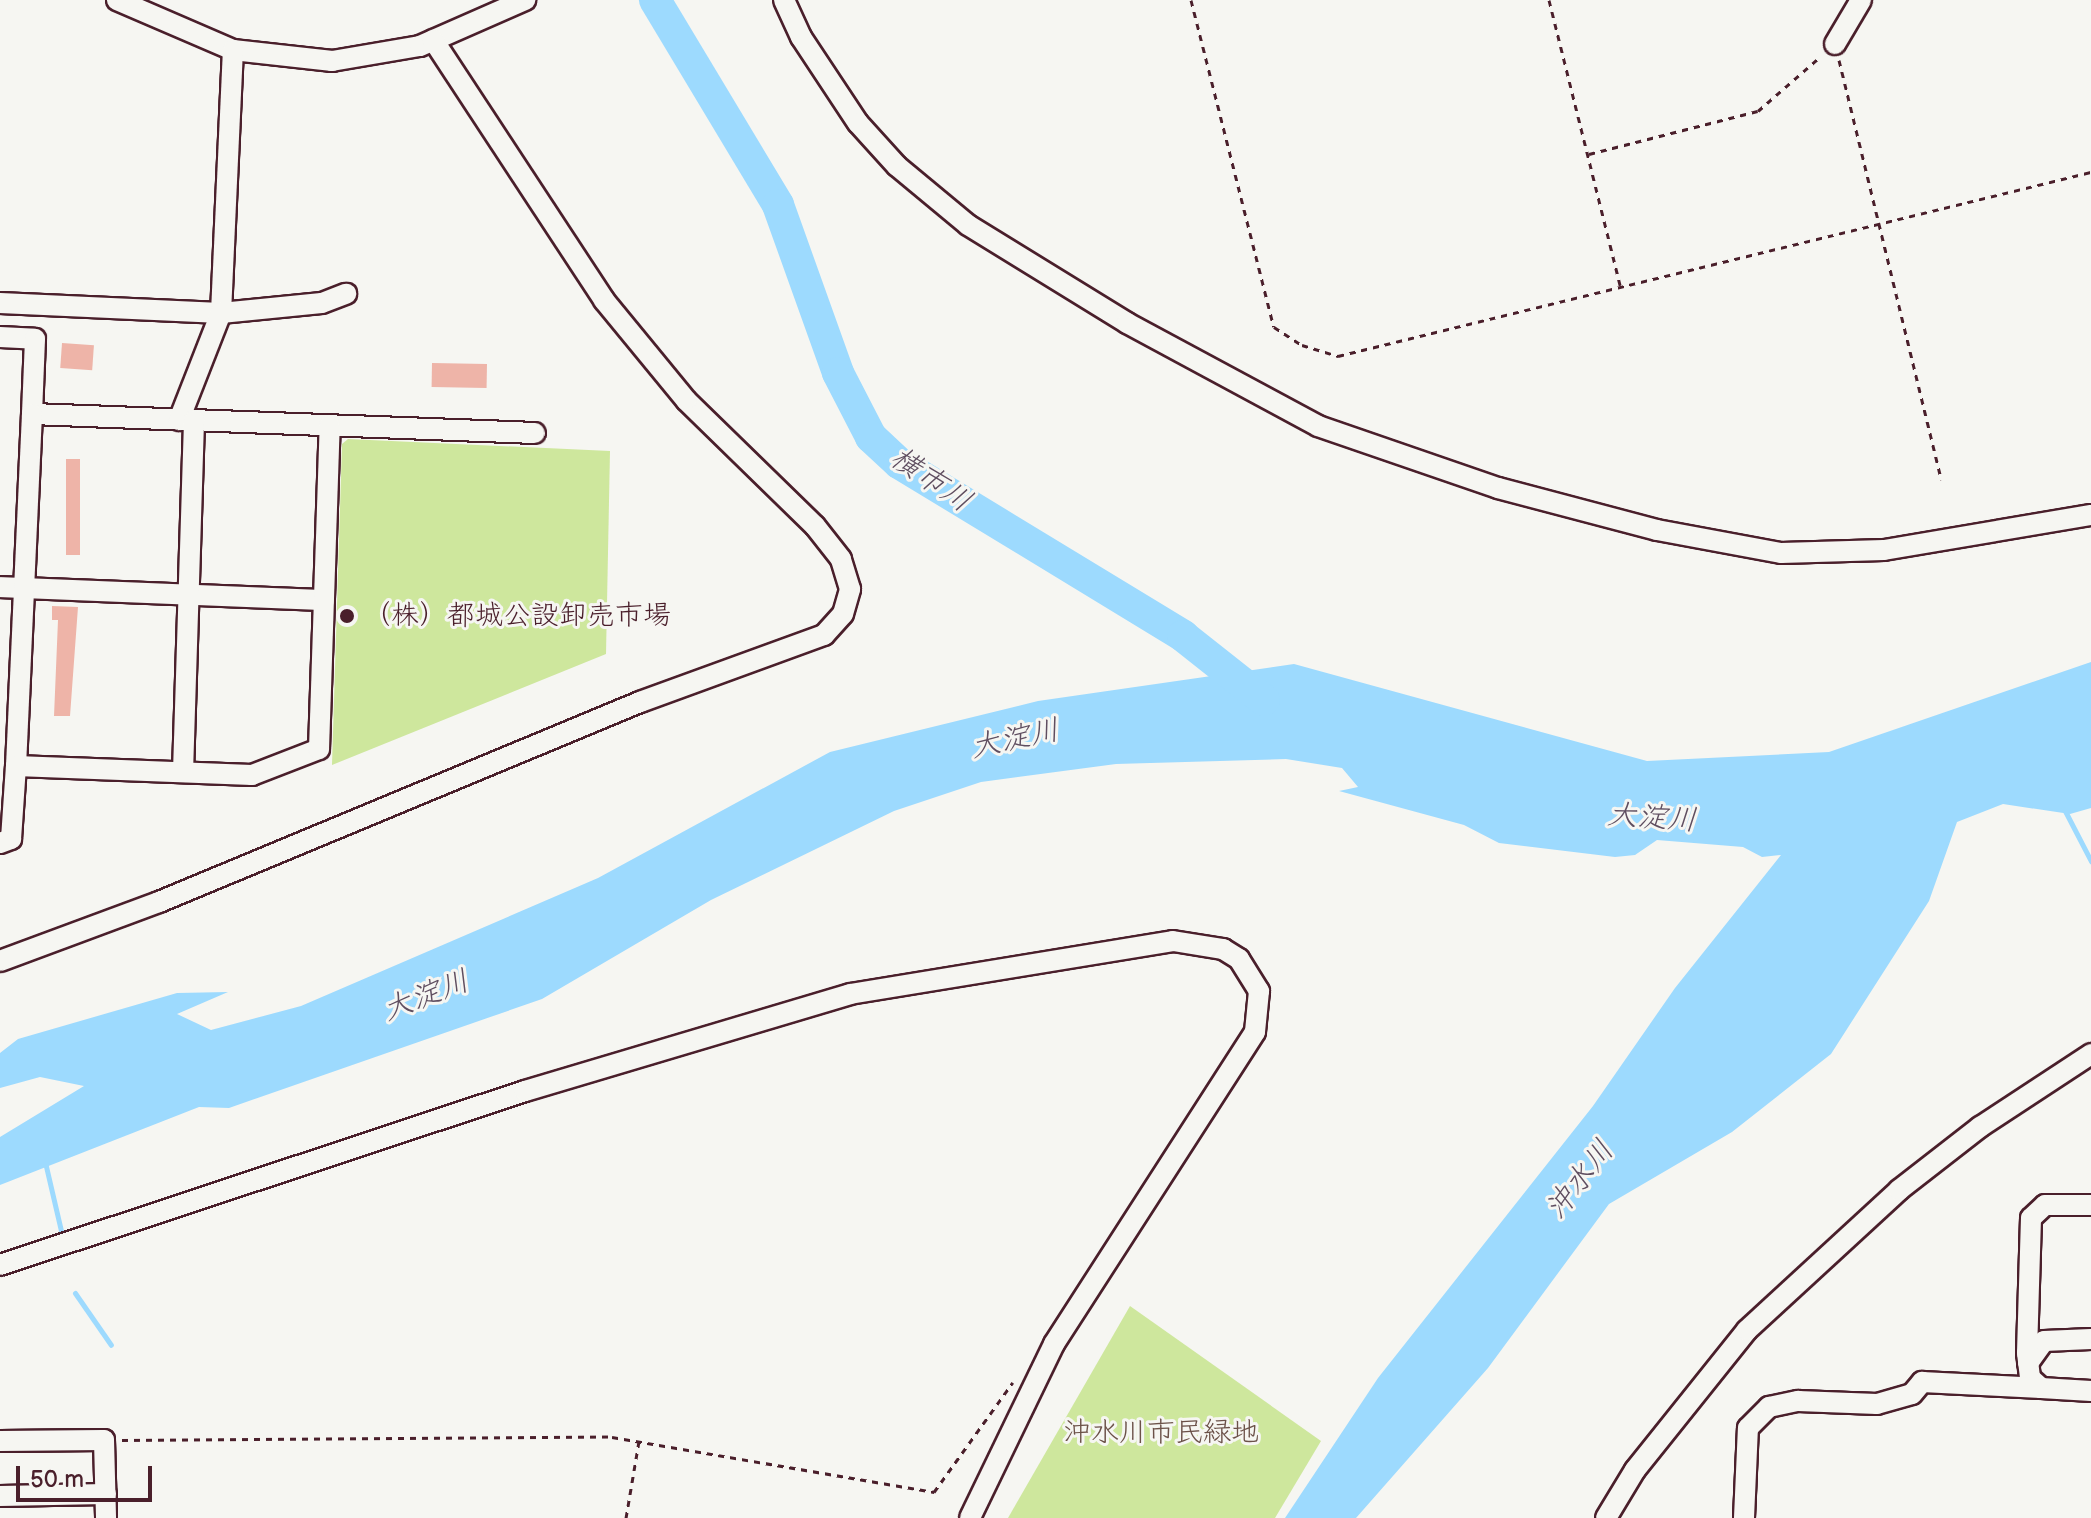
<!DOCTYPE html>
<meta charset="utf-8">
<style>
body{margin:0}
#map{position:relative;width:2091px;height:1518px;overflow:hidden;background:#f6f6f2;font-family:"Balsamiq Sans","Klee One",sans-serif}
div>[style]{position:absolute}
.green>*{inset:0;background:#cee79d}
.water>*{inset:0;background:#9ddafe}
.stream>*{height:5px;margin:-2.5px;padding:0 2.5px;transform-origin:2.5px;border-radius:2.5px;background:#9ddafe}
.river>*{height:32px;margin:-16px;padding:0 16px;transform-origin:16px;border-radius:16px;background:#9ddafe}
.building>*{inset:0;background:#eeb4a8;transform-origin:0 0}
.path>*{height:3px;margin-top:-1.5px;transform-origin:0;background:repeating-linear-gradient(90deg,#4a1f2b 0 6px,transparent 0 12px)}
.roads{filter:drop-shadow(2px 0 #4a1f2b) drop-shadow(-2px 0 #4a1f2b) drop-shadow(0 2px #4a1f2b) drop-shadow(0 -2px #4a1f2b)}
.minor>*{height:20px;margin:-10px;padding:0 10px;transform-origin:10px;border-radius:10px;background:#f6f6f2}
.dots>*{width:22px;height:22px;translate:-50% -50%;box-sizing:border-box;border:4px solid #f6f6f2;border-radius:50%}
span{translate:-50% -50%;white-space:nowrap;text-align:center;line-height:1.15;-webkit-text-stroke:6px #f6f6f2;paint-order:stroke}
.poi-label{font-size:28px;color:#4a1f2b}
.left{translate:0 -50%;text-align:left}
.park-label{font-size:28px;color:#6b5148}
.water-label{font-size:30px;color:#5f4e60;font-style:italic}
.scale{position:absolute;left:16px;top:1466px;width:136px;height:36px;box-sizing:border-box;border:4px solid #4a1f2b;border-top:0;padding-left:10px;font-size:24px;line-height:28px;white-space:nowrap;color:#4a1f2b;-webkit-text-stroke:6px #f6f6f2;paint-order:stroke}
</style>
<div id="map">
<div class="green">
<div style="clip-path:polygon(348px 439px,610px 451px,606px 654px,332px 765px,342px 444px)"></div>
<div style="clip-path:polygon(1130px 1306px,1321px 1441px,1275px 1518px,1008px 1518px)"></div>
</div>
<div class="water">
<div style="clip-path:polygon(2091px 662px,2091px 808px,2070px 814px,2003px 804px,1957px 822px,1929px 901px,1831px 1054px,1732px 1132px,1609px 1204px,1488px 1368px,1356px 1518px,1285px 1518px,1378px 1378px,1593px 1106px,1675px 988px,1781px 855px,1762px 857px,1743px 847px,1657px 840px,1635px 855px,1615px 857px,1499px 843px,1464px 825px,1339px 791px,1358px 787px,1342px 768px,1286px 759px,1116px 764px,981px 782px,894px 811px,711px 900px,542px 999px,229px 1108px,199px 1107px,0 1185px,0 1137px,84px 1086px,40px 1077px,0 1088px,0 1053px,18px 1039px,177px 993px,228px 992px,177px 1014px,211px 1030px,301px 1006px,598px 878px,830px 752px,1038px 701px,1294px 664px,1647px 761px,1829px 752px)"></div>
</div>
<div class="stream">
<div style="left:2064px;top:809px;width:59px;rotate:62.6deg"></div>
<div style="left:45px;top:1162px;width:71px;rotate:76.9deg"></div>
<div style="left:75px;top:1293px;width:63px;rotate:55.3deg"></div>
</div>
<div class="river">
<div style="left:655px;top:0;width:239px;rotate:59deg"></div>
<div style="left:778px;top:205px;width:178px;rotate:70.3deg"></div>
<div style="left:838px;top:373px;width:72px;rotate:62.7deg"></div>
<div style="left:871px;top:437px;width:38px;rotate:43deg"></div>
<div style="left:899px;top:463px;width:333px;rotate:31.3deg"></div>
<div style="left:1183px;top:636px;width:103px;rotate:38.3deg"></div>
</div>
<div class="building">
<div style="left:62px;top:343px;width:32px;height:25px;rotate:4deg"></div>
<div style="left:432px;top:363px;width:55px;height:24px;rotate:1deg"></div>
<div style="left:66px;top:459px;width:14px;height:96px"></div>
<div style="clip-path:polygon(52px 606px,78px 607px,70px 716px,54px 716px,58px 620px,52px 620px)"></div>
</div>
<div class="path">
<div style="left:1191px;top:0;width:337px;rotate:75.8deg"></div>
<div style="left:1274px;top:327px;width:33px;rotate:33deg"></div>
<div style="left:1302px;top:345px;width:38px;rotate:17deg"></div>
<div style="left:1338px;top:356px;width:775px;rotate:-13.73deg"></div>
<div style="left:1549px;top:0;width:294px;rotate:76deg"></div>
<div style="left:1839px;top:60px;width:432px;rotate:76.3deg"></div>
<div style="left:1589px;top:154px;width:174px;rotate:-14.3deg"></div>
<div style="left:1758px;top:111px;width:82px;rotate:-41.1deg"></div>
<div style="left:122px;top:1440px;width:490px;rotate:-0.4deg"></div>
<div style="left:612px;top:1437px;width:327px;rotate:9.7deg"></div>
<div style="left:934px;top:1492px;width:135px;rotate:-54.3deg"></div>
<div style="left:626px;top:1518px;width:78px;rotate:-80.4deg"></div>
</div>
<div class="roads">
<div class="minor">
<div style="left:117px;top:0;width:126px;rotate:23.3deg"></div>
<div style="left:233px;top:50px;width:100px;rotate:6.3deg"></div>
<div style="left:332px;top:61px;width:89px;rotate:-9.7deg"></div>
<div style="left:420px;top:46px;width:115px;rotate:-23.7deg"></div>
<div style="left:784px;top:0;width:41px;rotate:65.3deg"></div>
<div style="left:801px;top:37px;width:103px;rotate:56.5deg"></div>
<div style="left:858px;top:123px;width:58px;rotate:47.8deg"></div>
<div style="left:897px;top:166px;width:92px;rotate:39.7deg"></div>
<div style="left:968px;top:225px;width:187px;rotate:31.6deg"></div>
<div style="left:1127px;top:323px;width:217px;rotate:28.3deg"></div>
<div style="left:1318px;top:426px;width:190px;rotate:19deg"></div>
<div style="left:1498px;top:488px;width:164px;rotate:14.8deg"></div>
<div style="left:1657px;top:530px;width:126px;rotate:10.5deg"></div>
<div style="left:1781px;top:553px;width:103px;rotate:-1.7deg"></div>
<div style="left:1884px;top:550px;width:210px;rotate:-9.6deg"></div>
<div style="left:1835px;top:44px;width:51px;rotate:-59.4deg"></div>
<div style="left:0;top:303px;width:221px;rotate:2.6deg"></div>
<div style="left:221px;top:313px;width:263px;rotate:-87.4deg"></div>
<div style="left:0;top:337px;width:35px;rotate:3deg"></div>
<div style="left:35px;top:339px;width:75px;rotate:92.3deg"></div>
<div style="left:32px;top:414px;width:503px;rotate:2.16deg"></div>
<div style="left:179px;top:420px;width:115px;rotate:-68.6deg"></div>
<div style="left:221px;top:313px;width:101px;rotate:-5.7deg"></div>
<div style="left:322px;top:303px;width:26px;rotate:-21deg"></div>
<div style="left:0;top:587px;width:324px;rotate:2.3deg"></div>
<div style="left:16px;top:766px;width:352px;rotate:-87.4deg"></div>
<div style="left:183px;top:772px;width:352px;rotate:-88.2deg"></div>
<div style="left:0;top:843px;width:12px;rotate:-20deg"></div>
<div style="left:11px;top:839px;width:73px;rotate:-86.1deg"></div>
<div style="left:16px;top:766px;width:236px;rotate:2.2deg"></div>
<div style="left:252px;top:775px;width:72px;rotate:-21.2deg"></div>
<div style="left:319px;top:749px;width:324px;rotate:-88.1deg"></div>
<div style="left:0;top:961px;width:170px;rotate:-20.4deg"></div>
<div style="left:159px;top:902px;width:521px;rotate:-22.58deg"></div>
<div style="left:640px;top:702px;width:196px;rotate:-20deg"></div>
<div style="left:824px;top:635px;width:28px;rotate:-48deg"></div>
<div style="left:843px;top:614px;width:26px;rotate:-74deg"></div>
<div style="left:850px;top:589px;width:31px;rotate:-107deg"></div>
<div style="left:841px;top:559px;width:42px;rotate:-128.2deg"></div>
<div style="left:815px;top:526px;width:180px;rotate:-135.7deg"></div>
<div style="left:686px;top:400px;width:129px;rotate:-129.4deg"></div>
<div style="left:604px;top:300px;width:311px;rotate:-123.3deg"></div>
<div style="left:2091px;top:1205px;width:46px;rotate:180deg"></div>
<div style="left:2045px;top:1205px;width:19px;rotate:137deg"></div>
<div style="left:2031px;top:1218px;width:135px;rotate:91.7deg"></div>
<div style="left:2027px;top:1353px;width:25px;rotate:83deg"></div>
<div style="left:2030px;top:1378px;width:15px;rotate:42deg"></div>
<div style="left:2041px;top:1388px;width:50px;rotate:3.4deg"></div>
<div style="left:0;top:1265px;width:553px;rotate:-18.34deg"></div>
<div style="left:525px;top:1091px;width:339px;rotate:-16.6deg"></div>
<div style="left:850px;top:994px;width:327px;rotate:-9.3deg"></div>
<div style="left:1173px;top:941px;width:51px;rotate:9.1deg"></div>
<div style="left:1223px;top:949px;width:19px;rotate:32deg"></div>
<div style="left:1239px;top:959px;width:38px;rotate:58deg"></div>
<div style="left:1259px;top:991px;width:41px;rotate:95.6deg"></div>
<div style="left:1255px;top:1032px;width:371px;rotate:122.8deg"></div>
<div style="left:1054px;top:1344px;width:193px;rotate:115.8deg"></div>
<div style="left:2028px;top:1363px;width:27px;rotate:-54deg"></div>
<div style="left:2044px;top:1341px;width:47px;rotate:-2.4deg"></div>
<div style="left:0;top:1441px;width:104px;rotate:-0.6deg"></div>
<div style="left:104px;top:1440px;width:78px;rotate:88.5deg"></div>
<div style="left:0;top:1496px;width:106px;rotate:-1.1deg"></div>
<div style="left:1606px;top:1518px;width:56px;rotate:-58.9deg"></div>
<div style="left:1635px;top:1470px;width:179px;rotate:-51.3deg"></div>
<div style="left:1747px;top:1330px;width:207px;rotate:-42.6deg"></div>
<div style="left:1899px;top:1190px;width:103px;rotate:-37.9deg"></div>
<div style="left:1980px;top:1127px;width:133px;rotate:-33.3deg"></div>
<div style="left:1744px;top:1518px;width:90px;rotate:-87.5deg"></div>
<div style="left:1748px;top:1428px;width:30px;rotate:-45deg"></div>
<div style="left:1769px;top:1407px;width:30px;rotate:-12deg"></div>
<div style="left:1798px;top:1401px;width:79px;rotate:2.2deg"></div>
<div style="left:1877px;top:1404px;width:36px;rotate:-16deg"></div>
<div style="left:1912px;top:1394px;width:16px;rotate:-50deg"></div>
<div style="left:1922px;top:1382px;width:119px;rotate:2.9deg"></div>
</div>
</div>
<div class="dots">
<div style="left:347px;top:616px;background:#4a1f2b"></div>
</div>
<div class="poi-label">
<span class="left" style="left:363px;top:616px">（株）都城公設卸売市場</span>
</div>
<div class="park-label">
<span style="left:1161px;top:1433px">沖水川市民緑地</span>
</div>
<div class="water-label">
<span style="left:931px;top:480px;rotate:34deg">横市川</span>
<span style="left:1015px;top:739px;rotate:-12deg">大淀川</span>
<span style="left:1652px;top:818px;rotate:4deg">大淀川</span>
<span style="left:426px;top:996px;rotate:-21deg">大淀川</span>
<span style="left:1580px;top:1180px;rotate:-52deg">沖水川</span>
</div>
<div class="scale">50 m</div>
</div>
